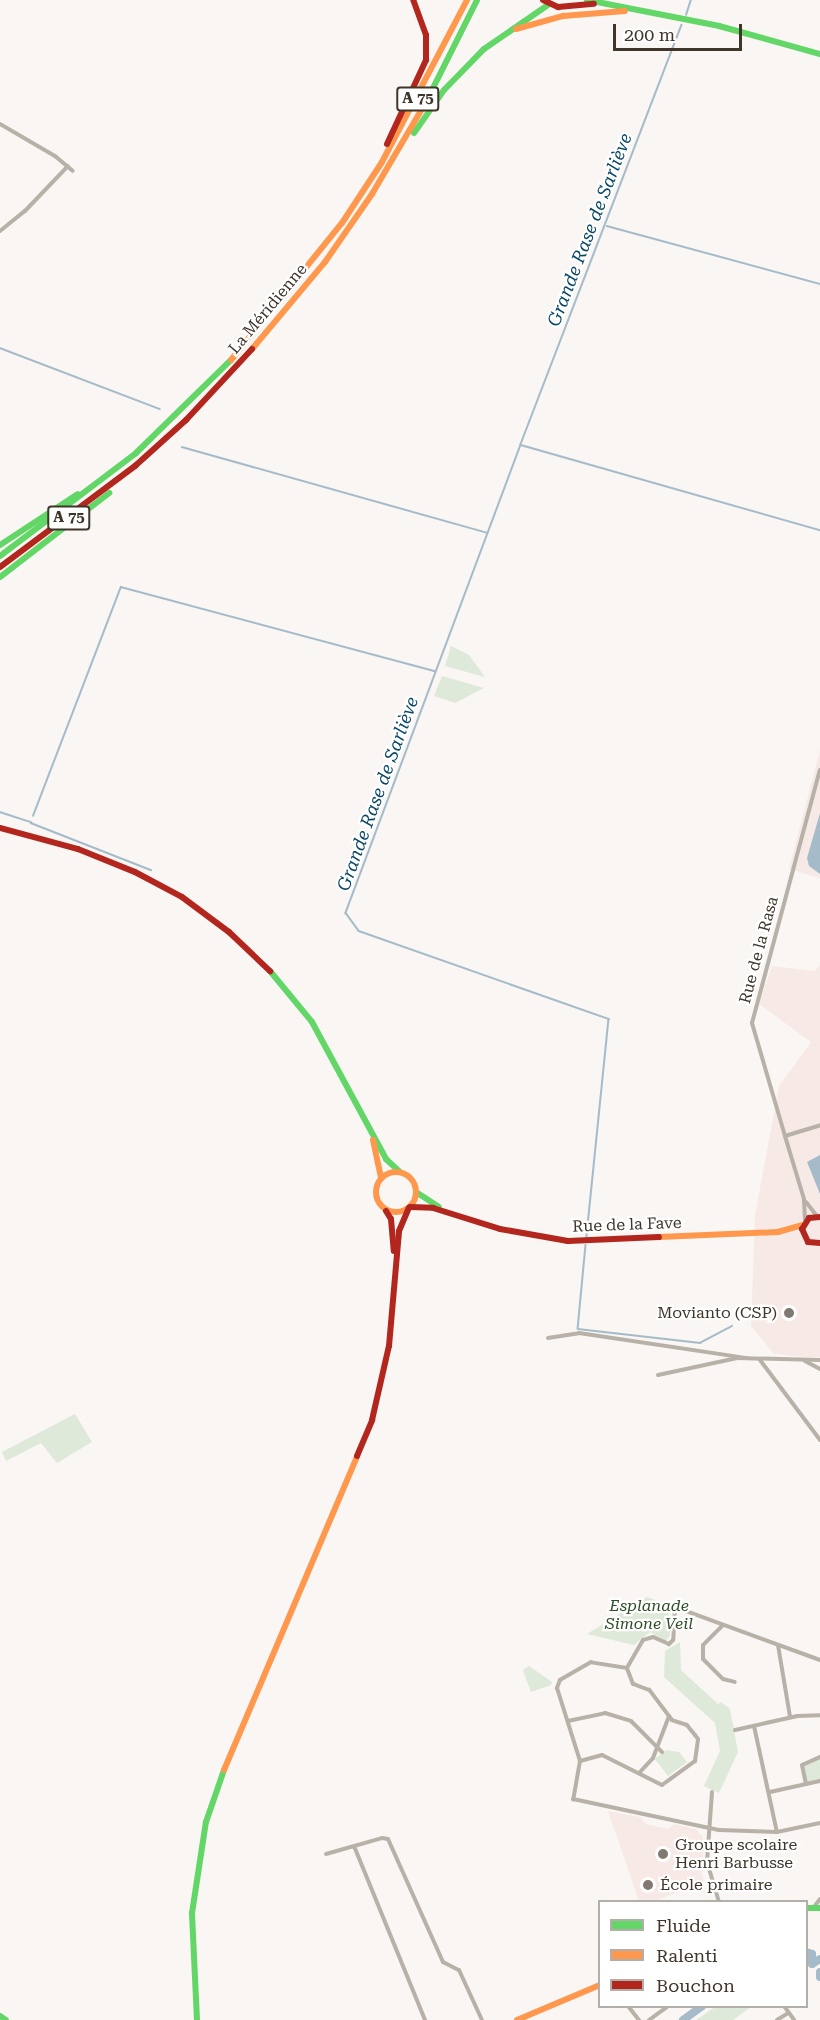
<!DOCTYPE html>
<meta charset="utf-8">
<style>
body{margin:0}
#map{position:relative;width:820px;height:2020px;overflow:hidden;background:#f9f6f3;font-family:"Roboto Serif",serif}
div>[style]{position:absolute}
.industrial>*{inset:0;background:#f7eae6}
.green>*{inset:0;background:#dee9d9}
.water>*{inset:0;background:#a5bbc9}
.stream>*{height:1.5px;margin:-0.75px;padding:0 0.75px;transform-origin:0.75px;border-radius:0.75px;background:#a5bbc9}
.river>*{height:8px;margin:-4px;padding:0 4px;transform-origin:4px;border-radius:4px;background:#a5bbc9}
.street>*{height:4px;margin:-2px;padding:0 2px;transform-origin:2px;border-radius:2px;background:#b8b1a8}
.fast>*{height:6px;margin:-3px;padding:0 3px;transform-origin:3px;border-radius:3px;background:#63d668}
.slow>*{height:6px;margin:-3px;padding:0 3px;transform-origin:3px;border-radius:3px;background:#ff974d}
.slow>.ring{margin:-3px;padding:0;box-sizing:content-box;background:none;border:6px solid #ff974d;border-radius:50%}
.jam>*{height:6px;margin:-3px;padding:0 3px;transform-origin:3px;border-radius:3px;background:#b3261e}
.dots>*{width:16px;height:16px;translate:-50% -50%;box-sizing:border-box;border:3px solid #fff;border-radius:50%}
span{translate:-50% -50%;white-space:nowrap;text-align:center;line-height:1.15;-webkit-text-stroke:4.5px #fff;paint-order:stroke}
.shield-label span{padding:2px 4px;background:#fff;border:2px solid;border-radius:4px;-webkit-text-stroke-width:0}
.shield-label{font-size:15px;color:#403529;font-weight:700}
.street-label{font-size:16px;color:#403529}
.poi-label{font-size:16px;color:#403529}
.right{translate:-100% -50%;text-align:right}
.left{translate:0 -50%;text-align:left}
.park-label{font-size:16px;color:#2c4e25;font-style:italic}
.water-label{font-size:18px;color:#084866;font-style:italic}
.legend{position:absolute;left:598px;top:1900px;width:210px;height:108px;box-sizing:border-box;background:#fff;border:2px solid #b3aea9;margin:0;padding:8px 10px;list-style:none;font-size:18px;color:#403529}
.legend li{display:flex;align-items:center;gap:12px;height:30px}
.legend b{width:30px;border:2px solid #b3aea9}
.scale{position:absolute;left:613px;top:24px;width:129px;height:27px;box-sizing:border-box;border:3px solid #403529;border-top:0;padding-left:8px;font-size:18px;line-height:21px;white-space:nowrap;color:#403529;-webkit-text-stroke:4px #fff;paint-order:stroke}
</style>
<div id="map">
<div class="industrial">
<div style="clip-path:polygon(820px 750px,820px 878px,789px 869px)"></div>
<div style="clip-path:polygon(820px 965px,820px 1357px,805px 1357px,774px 1354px,751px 1326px,755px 1215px,779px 1086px,811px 1042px,759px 1004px,772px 966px,815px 971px)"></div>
<div style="clip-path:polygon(608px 1811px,640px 1817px,646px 1824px,668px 1829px,674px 1824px,696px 1829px,703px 1837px,703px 1857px,698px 1862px,704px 1881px,655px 1901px,639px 1901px)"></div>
</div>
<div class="green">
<div style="clip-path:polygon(451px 646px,469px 655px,485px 677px,445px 666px)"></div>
<div style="clip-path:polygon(442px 676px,484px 688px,455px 703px,434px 696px)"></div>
<div style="clip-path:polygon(75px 1414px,92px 1442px,57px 1463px,41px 1443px,6px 1461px,2px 1452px)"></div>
<div style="clip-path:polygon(647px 1597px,668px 1605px,670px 1636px,666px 1641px,650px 1632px,634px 1645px,587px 1634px)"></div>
<div style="clip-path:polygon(680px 1642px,681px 1670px,718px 1704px,721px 1702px,730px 1709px,738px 1752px,719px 1793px,704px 1786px,720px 1751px,715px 1723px,664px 1677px,665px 1651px)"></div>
<div style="clip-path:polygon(529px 1666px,552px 1682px,551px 1685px,531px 1692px,523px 1670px)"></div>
<div style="clip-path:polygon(666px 1750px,679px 1752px,687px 1762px,668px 1776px,655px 1759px)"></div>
<div style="clip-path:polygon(820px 1757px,820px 1781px,806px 1784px,802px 1765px)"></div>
<div style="clip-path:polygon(715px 2007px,715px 2006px,751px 2007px,733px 2020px,696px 2020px)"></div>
</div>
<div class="water">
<div style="clip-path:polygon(820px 813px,820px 874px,809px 866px,807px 858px)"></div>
<div style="clip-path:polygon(820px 1155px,820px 1194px,807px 1162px)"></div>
</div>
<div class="stream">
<div style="left:686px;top:15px;width:16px;rotate:-72deg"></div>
<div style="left:682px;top:25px;width:450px;rotate:111deg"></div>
<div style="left:521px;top:445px;width:311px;rotate:15.9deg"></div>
<div style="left:607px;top:226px;width:221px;rotate:15.2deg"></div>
<div style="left:0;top:348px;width:171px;rotate:20.9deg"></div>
<div style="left:521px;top:445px;width:500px;rotate:110.5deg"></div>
<div style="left:346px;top:913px;width:22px;rotate:54deg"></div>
<div style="left:359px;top:931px;width:265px;rotate:19.4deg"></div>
<div style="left:609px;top:1019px;width:219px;rotate:95.8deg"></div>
<div style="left:182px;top:447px;width:317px;rotate:15.7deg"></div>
<div style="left:0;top:812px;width:33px;rotate:18deg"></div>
<div style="left:33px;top:816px;width:245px;rotate:-69deg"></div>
<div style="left:121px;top:587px;width:325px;rotate:15deg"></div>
<div style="left:31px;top:823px;width:129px;rotate:21.4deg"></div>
<div style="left:586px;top:1245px;width:84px;rotate:95.4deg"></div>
<div style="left:578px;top:1329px;width:123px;rotate:6.5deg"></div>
<div style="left:700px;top:1343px;width:36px;rotate:-28deg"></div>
</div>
<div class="river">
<div style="left:806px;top:1952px;width:6px;rotate:18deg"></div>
<div style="left:812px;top:1954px;width:10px;rotate:90deg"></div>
<div style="left:812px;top:1964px;width:9px;rotate:-32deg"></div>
<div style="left:820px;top:1972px;width:5px;rotate:90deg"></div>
<div style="left:683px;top:2020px;width:24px;rotate:-36deg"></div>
</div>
<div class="street">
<div style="left:0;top:124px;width:64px;rotate:30.2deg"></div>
<div style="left:55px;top:156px;width:23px;rotate:40deg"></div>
<div style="left:0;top:231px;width:32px;rotate:-39deg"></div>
<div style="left:25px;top:211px;width:62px;rotate:-46.3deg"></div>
<div style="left:785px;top:1136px;width:118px;rotate:-106.3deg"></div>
<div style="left:752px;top:1023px;width:262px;rotate:-75deg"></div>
<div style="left:806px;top:1202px;width:18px;rotate:52deg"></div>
<div style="left:805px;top:1220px;width:21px;rotate:-93deg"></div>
<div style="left:804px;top:1199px;width:66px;rotate:-106.8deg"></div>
<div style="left:785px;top:1136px;width:37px;rotate:-17deg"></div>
<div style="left:548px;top:1338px;width:31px;rotate:-9deg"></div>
<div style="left:579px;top:1333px;width:170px;rotate:8.5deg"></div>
<div style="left:760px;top:1360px;width:100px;rotate:53.1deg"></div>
<div style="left:805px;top:1361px;width:17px;rotate:28deg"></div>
<div style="left:658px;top:1375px;width:81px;rotate:-12.1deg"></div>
<div style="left:737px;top:1358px;width:83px;rotate:1.4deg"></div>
<div style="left:723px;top:1625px;width:28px;rotate:135deg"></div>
<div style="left:703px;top:1645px;width:14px;rotate:90deg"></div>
<div style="left:703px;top:1659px;width:28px;rotate:45deg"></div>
<div style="left:723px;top:1679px;width:12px;rotate:14deg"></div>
<div style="left:778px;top:1645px;width:73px;rotate:80.5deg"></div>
<div style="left:820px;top:1660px;width:154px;rotate:-159.9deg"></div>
<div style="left:675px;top:1607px;width:33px;rotate:93deg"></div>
<div style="left:673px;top:1640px;width:6px;rotate:135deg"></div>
<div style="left:669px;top:1644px;width:17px;rotate:-156deg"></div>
<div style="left:653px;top:1637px;width:10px;rotate:163deg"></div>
<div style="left:643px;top:1640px;width:32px;rotate:120deg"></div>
<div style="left:627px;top:1668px;width:36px;rotate:-171deg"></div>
<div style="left:591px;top:1662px;width:36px;rotate:150deg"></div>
<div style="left:560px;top:1680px;width:9px;rotate:111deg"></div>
<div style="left:557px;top:1688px;width:77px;rotate:72.5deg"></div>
<div style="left:580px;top:1761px;width:39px;rotate:100deg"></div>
<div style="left:573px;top:1799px;width:149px;rotate:12deg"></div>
<div style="left:719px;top:1830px;width:58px;rotate:2deg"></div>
<div style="left:777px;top:1832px;width:44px;rotate:-11.8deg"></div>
<div style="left:568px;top:1721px;width:38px;rotate:-12deg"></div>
<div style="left:605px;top:1713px;width:27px;rotate:17deg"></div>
<div style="left:631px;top:1721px;width:44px;rotate:45deg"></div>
<div style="left:754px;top:1726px;width:108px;rotate:77.8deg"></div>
<div style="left:735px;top:1730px;width:64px;rotate:-12.7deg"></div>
<div style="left:797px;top:1716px;width:23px;rotate:-2deg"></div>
<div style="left:580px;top:1761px;width:23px;rotate:-15deg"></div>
<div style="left:602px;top:1755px;width:67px;rotate:26.6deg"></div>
<div style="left:662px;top:1785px;width:41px;rotate:-36deg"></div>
<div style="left:695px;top:1761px;width:22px;rotate:-82deg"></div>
<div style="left:698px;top:1739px;width:5px;rotate:-127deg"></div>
<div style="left:695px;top:1735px;width:13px;rotate:-129deg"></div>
<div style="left:687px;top:1725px;width:16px;rotate:-162deg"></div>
<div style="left:672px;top:1720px;width:38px;rotate:-127deg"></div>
<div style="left:649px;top:1690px;width:17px;rotate:-159deg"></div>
<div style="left:633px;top:1684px;width:17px;rotate:-111deg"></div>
<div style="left:640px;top:1772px;width:19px;rotate:-47deg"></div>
<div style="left:653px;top:1758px;width:45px;rotate:-69.1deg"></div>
<div style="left:806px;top:1784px;width:19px;rotate:-102deg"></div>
<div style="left:802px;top:1765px;width:20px;rotate:-24deg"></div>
<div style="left:712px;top:1792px;width:70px;rotate:94.1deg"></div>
<div style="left:707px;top:1862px;width:42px;rotate:73.3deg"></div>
<div style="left:770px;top:1792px;width:51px;rotate:-12.4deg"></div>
<div style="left:354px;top:1846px;width:188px;rotate:67.8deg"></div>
<div style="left:326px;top:1854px;width:58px;rotate:-15.9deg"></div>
<div style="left:382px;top:1838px;width:6px;rotate:9deg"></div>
<div style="left:388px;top:1839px;width:135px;rotate:65.9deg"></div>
<div style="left:443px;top:1962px;width:18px;rotate:27deg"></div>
<div style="left:459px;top:1970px;width:55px;rotate:65.3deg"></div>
<div style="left:814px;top:1907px;width:10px;rotate:-53deg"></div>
<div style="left:628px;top:2006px;width:18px;rotate:52deg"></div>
<div style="left:784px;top:2006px;width:17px;rotate:54deg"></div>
<div style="left:649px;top:2020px;width:24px;rotate:-36deg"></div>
<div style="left:777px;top:2020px;width:13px;rotate:-32deg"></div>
</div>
<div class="fast">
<div style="left:587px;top:0;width:135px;rotate:11.1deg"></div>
<div style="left:719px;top:26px;width:105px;rotate:15.5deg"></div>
<div style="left:426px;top:102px;width:114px;rotate:-63.4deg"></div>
<div style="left:414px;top:133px;width:52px;rotate:-55.1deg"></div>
<div style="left:444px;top:90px;width:57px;rotate:-45.7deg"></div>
<div style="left:484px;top:49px;width:78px;rotate:-34.5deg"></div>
<div style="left:0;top:545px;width:93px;rotate:-33.2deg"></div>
<div style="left:0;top:556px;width:171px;rotate:-37.1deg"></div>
<div style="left:136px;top:453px;width:133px;rotate:-44.4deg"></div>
<div style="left:0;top:577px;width:138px;rotate:-37.6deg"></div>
<div style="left:270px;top:971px;width:66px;rotate:50.5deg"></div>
<div style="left:312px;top:1022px;width:156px;rotate:61.6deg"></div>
<div style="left:386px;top:1159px;width:19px;rotate:43deg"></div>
<div style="left:416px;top:1192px;width:27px;rotate:33deg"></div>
<div style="left:806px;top:1908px;width:14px"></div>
<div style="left:0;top:2016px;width:7px;rotate:34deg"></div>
<div style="left:197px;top:2020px;width:107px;rotate:-92.7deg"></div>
<div style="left:192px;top:1913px;width:92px;rotate:-81.3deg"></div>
<div style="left:206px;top:1822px;width:55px;rotate:-70.9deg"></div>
</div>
<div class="slow">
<div style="left:516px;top:29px;width:49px;rotate:-15.5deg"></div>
<div style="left:563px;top:16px;width:62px;rotate:-4.6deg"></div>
<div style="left:252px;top:349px;width:114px;rotate:-50deg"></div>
<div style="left:325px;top:262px;width:83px;rotate:-55.3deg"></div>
<div style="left:372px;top:194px;width:107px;rotate:-59.6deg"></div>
<div style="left:231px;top:360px;width:176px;rotate:-51deg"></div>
<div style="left:342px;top:223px;width:73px;rotate:-56.7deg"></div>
<div style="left:382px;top:162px;width:183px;rotate:-62.3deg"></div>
<div style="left:373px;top:1140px;width:39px;rotate:78deg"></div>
<div class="ring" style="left:376px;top:1172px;width:34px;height:34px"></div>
<div style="left:659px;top:1237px;width:119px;rotate:-2.4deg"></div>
<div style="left:778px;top:1232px;width:25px;rotate:-16deg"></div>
<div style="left:224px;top:1770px;width:341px;rotate:-67deg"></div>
<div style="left:517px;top:2020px;width:90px;rotate:-22.9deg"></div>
</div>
<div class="jam">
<div style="left:543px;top:0;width:17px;rotate:25deg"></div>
<div style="left:558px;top:7px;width:36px;rotate:-5deg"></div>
<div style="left:387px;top:144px;width:93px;rotate:-65.1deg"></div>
<div style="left:426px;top:60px;width:25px;rotate:-90deg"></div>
<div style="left:426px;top:35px;width:37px;rotate:-110deg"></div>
<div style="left:0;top:567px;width:169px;rotate:-36.8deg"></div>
<div style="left:135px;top:466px;width:69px;rotate:-42deg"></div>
<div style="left:186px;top:420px;width:97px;rotate:-47.1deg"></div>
<div style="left:0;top:828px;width:81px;rotate:15.1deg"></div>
<div style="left:78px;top:849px;width:61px;rotate:22deg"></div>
<div style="left:135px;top:872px;width:53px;rotate:28deg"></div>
<div style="left:182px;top:897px;width:59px;rotate:36.7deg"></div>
<div style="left:229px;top:932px;width:57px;rotate:43.6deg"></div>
<div style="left:410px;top:1207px;width:23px;rotate:2deg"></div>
<div style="left:433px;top:1208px;width:70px;rotate:17.4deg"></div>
<div style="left:500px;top:1229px;width:69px;rotate:10deg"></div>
<div style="left:568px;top:1241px;width:91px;rotate:-2.5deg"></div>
<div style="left:386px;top:1211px;width:9px;rotate:58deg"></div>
<div style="left:391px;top:1219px;width:32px;rotate:85deg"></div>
<div style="left:820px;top:1217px;width:11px;rotate:175deg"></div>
<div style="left:809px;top:1218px;width:13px;rotate:122deg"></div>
<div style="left:802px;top:1229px;width:14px;rotate:65deg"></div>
<div style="left:808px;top:1242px;width:12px;rotate:5deg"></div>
<div style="left:357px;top:1456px;width:39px;rotate:-67deg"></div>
<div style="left:372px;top:1420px;width:76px;rotate:-77.1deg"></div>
<div style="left:389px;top:1346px;width:115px;rotate:-85deg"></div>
<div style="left:399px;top:1231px;width:25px;rotate:-67deg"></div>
</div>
<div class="dots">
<div style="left:789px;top:1313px;background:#817970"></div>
<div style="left:663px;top:1854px;background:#817970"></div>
<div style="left:648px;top:1885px;background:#817970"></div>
</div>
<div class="shield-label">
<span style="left:418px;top:99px">A 75</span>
<span style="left:69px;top:518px">A 75</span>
</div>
<div class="street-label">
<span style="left:268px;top:309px;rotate:-50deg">La Méridienne</span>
<span style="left:759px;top:950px;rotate:-75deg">Rue de la Rasa</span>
<span style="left:627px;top:1225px;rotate:-2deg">Rue de la Fave</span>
</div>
<div class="poi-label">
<span class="right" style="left:777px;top:1313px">Movianto (CSP)</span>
<span class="left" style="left:675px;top:1854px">Groupe scolaire<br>Henri Barbusse</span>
<span class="left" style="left:660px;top:1885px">École primaire</span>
</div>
<div class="park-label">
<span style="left:649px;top:1615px">Esplanade<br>Simone Veil</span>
</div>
<div class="water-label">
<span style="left:590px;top:230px;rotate:-69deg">Grande Rase de Sarliève</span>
<span style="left:378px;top:794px;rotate:-70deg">Grande Rase de Sarliève</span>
</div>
<ul class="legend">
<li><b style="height:8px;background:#63d668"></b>Fluide</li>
<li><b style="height:8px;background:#ff974d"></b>Ralenti</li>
<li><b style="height:8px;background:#b3261e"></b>Bouchon</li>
</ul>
<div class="scale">200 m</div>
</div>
